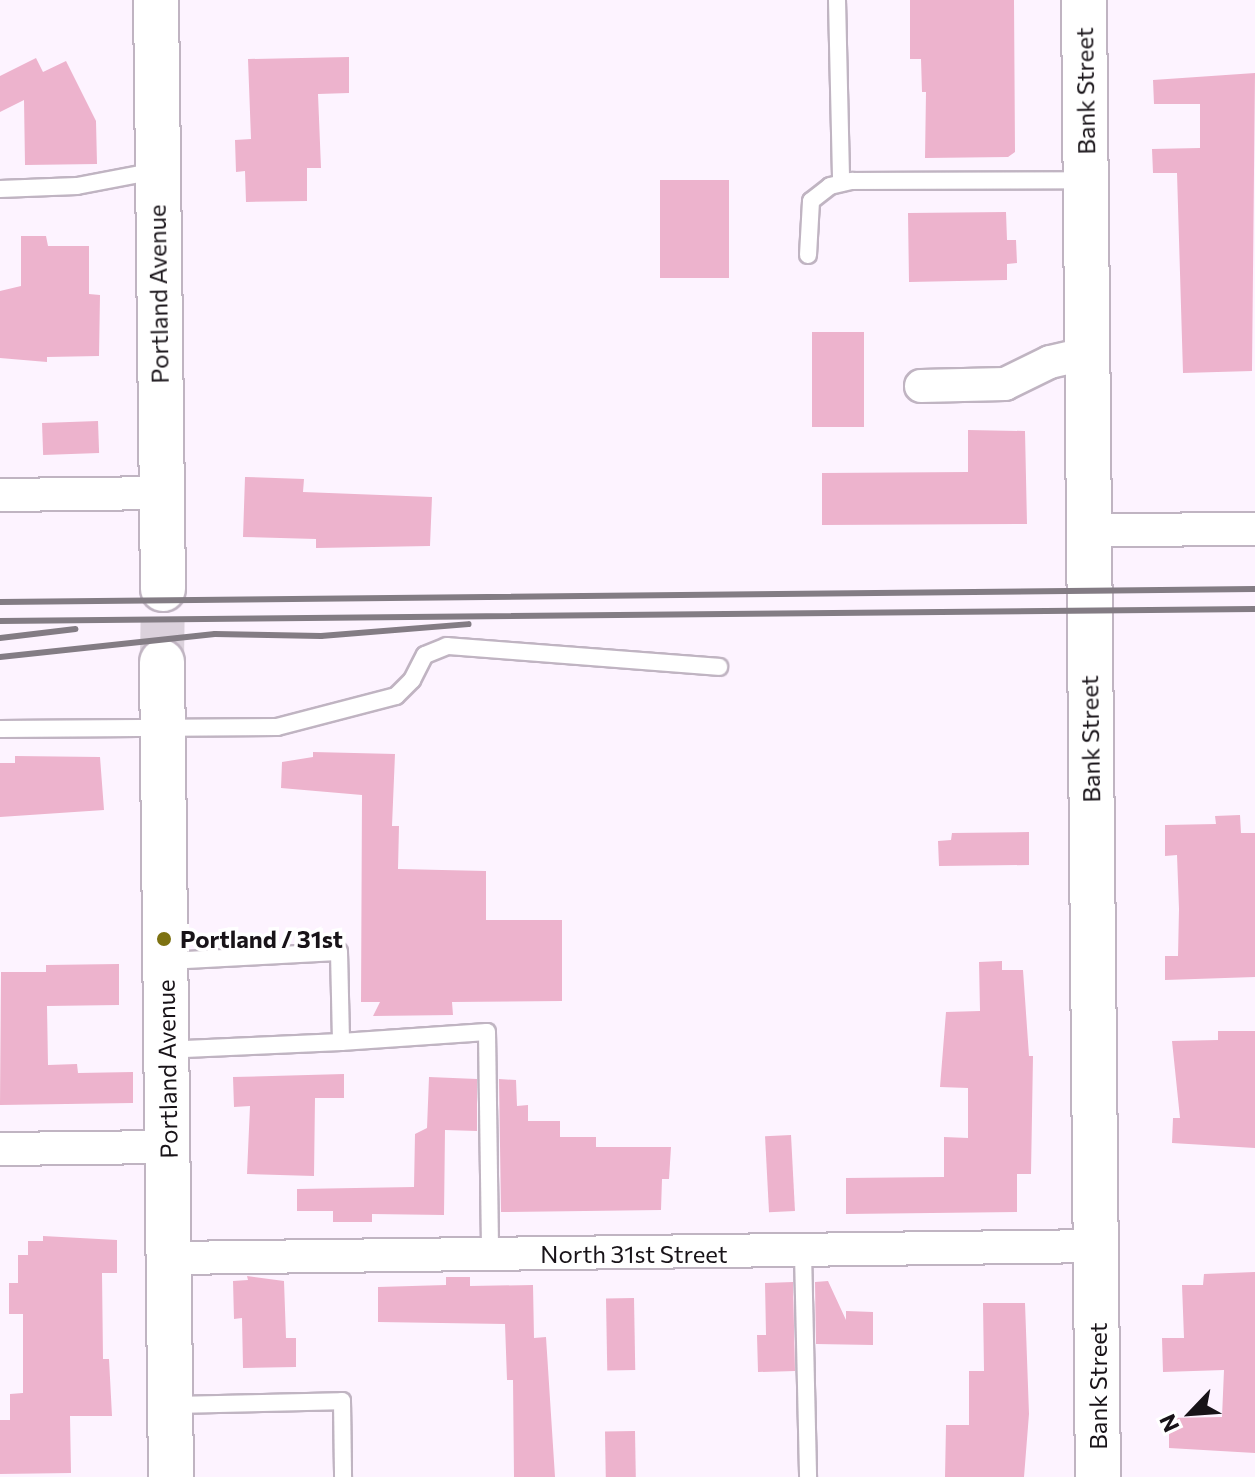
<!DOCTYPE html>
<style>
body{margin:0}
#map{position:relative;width:1255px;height:1477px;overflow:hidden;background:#fdf3ff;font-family:Commissioner,sans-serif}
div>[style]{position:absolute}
.building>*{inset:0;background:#edb3cd;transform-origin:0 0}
.secondary-tunnel>*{height:44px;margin-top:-22px;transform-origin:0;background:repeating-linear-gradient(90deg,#dbd1dc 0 44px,transparent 0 66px)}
.roads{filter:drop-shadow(2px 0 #c0b4c2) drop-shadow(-2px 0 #c0b4c2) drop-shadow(0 2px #c0b4c2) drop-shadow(0 -2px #c0b4c2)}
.lane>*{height:16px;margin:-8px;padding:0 8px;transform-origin:8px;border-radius:8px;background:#fff}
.street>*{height:32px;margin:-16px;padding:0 16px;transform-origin:16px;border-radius:16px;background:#fff}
.secondary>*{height:44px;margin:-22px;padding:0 22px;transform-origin:22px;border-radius:22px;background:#fff}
.rail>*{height:6px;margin:-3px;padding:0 3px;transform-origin:3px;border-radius:3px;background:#837c84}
.dots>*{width:22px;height:22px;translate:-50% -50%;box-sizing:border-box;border:4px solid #fff;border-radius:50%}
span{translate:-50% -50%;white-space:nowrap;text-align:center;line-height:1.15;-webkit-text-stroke:7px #fff;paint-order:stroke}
.street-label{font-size:24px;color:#181318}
.poi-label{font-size:24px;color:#181318;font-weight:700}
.left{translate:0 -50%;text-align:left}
.north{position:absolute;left:1151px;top:1373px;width:80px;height:80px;-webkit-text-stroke:6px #fff;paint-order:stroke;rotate:245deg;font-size:22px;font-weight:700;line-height:32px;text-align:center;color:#181318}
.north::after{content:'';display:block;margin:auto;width:28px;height:36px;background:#181318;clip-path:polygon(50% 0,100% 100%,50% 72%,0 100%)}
</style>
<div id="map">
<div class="building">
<div style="clip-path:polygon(910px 0,1014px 0,1015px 152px,1008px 157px,925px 158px,926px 92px,922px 92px,921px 59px,910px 59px)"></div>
<div style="clip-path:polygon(349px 57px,349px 93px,318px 94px,321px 168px,307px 168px,307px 201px,246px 202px,245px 171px,236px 172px,235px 140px,251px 139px,248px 59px)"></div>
<div style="clip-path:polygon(36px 58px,43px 72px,66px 61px,96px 121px,97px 164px,25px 165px,24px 100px,0 112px,0 76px)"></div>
<div style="clip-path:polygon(1255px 73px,1252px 371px,1183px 373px,1177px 173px,1153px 173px,1152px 149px,1200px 148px,1200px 104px,1154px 104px,1153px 80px)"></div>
<div style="left:729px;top:180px;width:98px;height:69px;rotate:90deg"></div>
<div style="clip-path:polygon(1006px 212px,1007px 240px,1016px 240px,1017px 263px,1007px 264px,1007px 280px,909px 282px,908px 213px)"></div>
<div style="clip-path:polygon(21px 236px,46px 236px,48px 246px,89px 246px,89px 294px,100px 295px,99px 356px,47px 357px,47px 362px,0 358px,0 291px,21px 286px)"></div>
<div style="left:864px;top:332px;width:95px;height:52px;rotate:90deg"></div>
<div style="left:98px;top:421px;width:32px;height:56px;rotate:88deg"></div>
<div style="clip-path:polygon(968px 430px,1025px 431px,1027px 524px,822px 525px,822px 473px,968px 472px)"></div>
<div style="clip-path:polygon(245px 477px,304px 479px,303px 492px,432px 497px,430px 546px,316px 548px,316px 539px,243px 537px)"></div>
<div style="clip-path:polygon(313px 752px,395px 754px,392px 826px,399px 826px,398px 869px,486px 871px,486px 920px,562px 920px,562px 1001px,452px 1002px,453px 1015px,373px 1016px,380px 1002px,361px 1002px,362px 795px,281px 788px,282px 762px,313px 757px)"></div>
<div style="clip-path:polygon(15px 756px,100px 757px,104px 810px,0 817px,0 763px,15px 763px)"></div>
<div style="clip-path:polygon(1240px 815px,1241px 833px,1255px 833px,1255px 977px,1165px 980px,1165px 956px,1178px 956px,1179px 909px,1177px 855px,1165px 856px,1165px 825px,1216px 824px,1215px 816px)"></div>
<div style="clip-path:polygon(1029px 832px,1029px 865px,939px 866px,938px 841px,951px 840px,952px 833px)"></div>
<div style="clip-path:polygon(1002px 961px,1002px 970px,1023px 970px,1029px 1056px,1033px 1056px,1031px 1174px,1017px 1174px,1017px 1212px,846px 1214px,846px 1178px,944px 1177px,944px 1137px,968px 1138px,968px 1088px,940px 1087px,946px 1012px,980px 1011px,979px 962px)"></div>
<div style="clip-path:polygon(119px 964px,119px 1005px,47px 1006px,48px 1065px,77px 1064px,78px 1073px,133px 1072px,133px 1103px,0 1105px,1px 972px,46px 972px,46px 965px)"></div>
<div style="clip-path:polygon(1218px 1031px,1255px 1031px,1255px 1148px,1172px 1143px,1173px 1118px,1180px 1118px,1172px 1041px,1218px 1040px)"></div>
<div style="clip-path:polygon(344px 1074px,344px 1098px,315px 1098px,314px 1176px,247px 1174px,250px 1106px,234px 1107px,233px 1077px)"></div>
<div style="clip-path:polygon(429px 1077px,477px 1079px,477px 1131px,445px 1130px,444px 1215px,372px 1214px,372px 1222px,333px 1222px,333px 1211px,297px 1211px,297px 1189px,414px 1187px,415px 1134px,427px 1128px)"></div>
<div style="clip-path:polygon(499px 1079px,516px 1080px,517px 1106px,528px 1105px,528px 1121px,560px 1121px,560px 1137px,596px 1137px,596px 1147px,671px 1147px,669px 1179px,662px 1179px,661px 1210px,501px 1212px)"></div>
<div style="left:791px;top:1135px;width:76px;height:26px;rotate:87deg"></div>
<div style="clip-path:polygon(43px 1236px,117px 1240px,117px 1273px,102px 1273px,103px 1359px,109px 1359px,112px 1416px,70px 1416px,71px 1473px,0 1474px,0 1420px,10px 1420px,10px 1394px,23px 1393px,23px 1314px,9px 1314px,9px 1283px,18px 1283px,18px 1255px,28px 1255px,28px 1241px,43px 1241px)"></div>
<div style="clip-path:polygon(1255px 1272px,1255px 1453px,1169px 1448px,1169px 1418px,1222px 1417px,1224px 1370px,1163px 1372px,1162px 1338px,1184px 1338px,1182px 1285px,1203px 1285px,1204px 1274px)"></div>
<div style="clip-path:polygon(247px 1276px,284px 1281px,286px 1338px,296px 1338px,296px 1367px,243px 1368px,242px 1318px,234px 1319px,233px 1281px,248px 1280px)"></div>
<div style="clip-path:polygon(446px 1277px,470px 1277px,470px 1286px,533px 1285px,534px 1338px,546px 1337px,555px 1477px,514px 1477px,513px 1380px,507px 1380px,505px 1324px,378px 1322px,378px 1287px,446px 1285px)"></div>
<div style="clip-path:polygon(828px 1281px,846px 1320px,846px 1311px,873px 1312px,873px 1345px,816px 1344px,815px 1282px)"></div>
<div style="clip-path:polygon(793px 1282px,795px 1371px,758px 1372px,757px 1335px,766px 1335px,765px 1283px)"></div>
<div style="left:634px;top:1298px;width:72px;height:28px;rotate:89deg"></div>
<div style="clip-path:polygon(983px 1303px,1025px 1303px,1029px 1414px,1024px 1477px,945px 1477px,946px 1425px,969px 1425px,969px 1371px,984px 1371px)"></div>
<div style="left:635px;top:1431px;width:46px;height:30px;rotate:89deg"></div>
</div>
<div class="secondary-tunnel">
<div style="left:162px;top:662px;width:73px;rotate:-89.2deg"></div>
</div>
<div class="roads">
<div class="lane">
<div style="left:837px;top:0;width:183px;rotate:88.7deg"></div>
<div style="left:0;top:189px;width:77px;rotate:-2.2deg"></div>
<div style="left:77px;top:186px;width:80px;rotate:-10.8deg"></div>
<div style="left:808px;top:255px;width:54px;rotate:-86.8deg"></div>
<div style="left:811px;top:201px;width:24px;rotate:-38deg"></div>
<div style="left:830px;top:186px;width:23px;rotate:-13deg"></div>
<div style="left:852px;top:181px;width:233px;rotate:-0.2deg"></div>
<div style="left:0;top:729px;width:277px;rotate:-0.4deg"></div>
<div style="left:277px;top:727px;width:123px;rotate:-14.6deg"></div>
<div style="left:396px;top:696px;width:23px;rotate:-45deg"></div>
<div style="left:412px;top:680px;width:28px;rotate:-63deg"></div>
<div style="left:425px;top:655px;width:24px;rotate:-22deg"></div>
<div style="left:447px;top:646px;width:273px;rotate:4.4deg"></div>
<div style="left:166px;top:961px;width:173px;rotate:-3deg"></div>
<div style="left:339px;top:952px;width:90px;rotate:88.7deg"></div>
<div style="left:341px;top:1042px;width:173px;rotate:177.4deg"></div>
<div style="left:341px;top:1042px;width:146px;rotate:-3.9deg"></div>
<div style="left:487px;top:1032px;width:223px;rotate:89.2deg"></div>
<div style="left:803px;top:1253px;width:224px;rotate:88.7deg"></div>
<div style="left:172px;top:1405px;width:170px;rotate:-1.3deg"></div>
<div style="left:342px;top:1401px;width:76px;rotate:89.2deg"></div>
</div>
<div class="street">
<div style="left:921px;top:386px;width:84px;rotate:-1.4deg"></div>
<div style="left:1005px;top:384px;width:50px;rotate:-26.1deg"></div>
<div style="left:1050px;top:362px;width:40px;rotate:-13deg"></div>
<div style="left:0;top:495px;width:161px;rotate:-0.7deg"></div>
<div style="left:1088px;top:530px;width:167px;rotate:-0.3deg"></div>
<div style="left:0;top:1149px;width:169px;rotate:-0.7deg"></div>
<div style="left:171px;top:1258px;width:927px;rotate:-0.74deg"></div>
</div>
<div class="secondary">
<div style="left:156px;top:0;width:589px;rotate:89.32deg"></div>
<div style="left:1084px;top:0;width:1477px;rotate:89.46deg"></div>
<div style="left:162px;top:662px;width:815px;rotate:89.37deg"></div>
</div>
</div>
<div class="rail">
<div style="left:0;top:602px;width:1255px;rotate:-0.59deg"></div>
<div style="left:0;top:621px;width:1255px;rotate:-0.55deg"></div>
<div style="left:0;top:638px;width:76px;rotate:-6.8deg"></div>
<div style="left:0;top:657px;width:216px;rotate:-6.1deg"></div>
<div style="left:215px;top:634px;width:106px;rotate:1.1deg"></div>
<div style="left:321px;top:636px;width:148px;rotate:-4.6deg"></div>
</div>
<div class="dots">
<div style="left:164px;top:939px;background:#7d7212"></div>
</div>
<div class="street-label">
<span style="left:1085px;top:91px;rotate:-91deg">Bank Street</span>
<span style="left:158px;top:294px;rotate:-91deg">Portland Avenue</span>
<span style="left:1090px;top:739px;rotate:-91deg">Bank Street</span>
<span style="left:167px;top:1069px;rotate:-91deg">Portland Avenue</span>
<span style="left:634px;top:1254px">North 31st Street</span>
<span style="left:1098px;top:1386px;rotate:-90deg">Bank Street</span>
</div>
<div class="poi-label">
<span class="left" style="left:180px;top:939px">Portland / 31st</span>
</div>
<div class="north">N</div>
</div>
